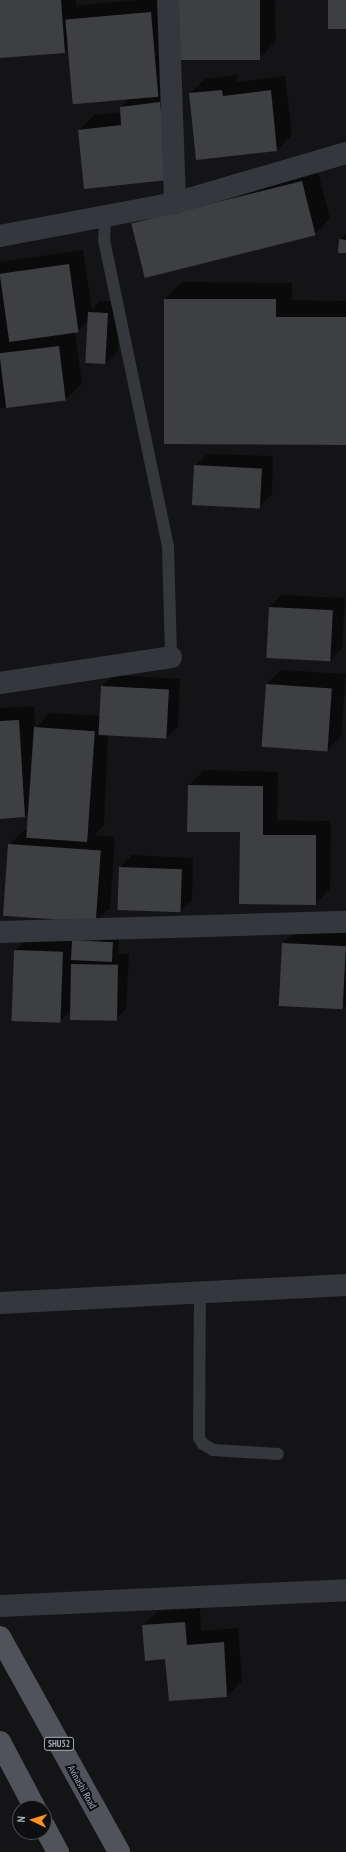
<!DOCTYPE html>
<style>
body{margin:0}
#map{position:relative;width:346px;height:1852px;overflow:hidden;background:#141416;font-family:"PT Sans Narrow",sans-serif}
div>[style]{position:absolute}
.shadow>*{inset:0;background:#0007}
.building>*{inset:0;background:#3e3f43;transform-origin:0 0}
.service>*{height:12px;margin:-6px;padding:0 6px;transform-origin:6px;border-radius:6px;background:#34373b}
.minor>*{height:22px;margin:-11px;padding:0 11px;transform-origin:11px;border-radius:11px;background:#34373b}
.primary>*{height:22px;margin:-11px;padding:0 11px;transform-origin:11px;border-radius:11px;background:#50545a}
span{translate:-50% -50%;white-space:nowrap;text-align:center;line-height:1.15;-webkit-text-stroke:4px #0f0f11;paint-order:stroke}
.shield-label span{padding:1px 3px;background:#0f0f11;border:1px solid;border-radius:3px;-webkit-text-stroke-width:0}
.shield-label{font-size:9px;color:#a4adb7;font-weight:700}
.street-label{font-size:10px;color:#a4adb7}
.north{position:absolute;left:12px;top:1800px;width:40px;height:40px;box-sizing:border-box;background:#0f0f11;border:1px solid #4b4e53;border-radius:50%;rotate:274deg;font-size:11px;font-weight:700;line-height:16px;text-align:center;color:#a4adb7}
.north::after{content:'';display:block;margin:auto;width:14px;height:18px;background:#fe9223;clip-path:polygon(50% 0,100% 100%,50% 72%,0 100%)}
</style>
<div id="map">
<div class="shadow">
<div style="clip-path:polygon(0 0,76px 0,77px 8px,81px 5px,141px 0,166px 0,182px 165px,79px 130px,94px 115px,121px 112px,121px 107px,129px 99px,68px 49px,65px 52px,0 54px)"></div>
<div style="clip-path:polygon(180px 0,275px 0,276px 41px,262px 56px)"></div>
<div style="clip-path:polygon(237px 75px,237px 82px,285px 76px,292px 135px,277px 150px,197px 159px,190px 93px,205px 79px)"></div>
<div style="clip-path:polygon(317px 167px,330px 219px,315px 234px,145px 276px,132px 224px,147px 209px)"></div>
<div style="clip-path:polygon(346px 234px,346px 252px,340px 240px)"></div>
<div style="clip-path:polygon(83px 250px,92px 309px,100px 301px,119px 301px,118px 351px,106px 363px,86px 362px,88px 321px,78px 331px,75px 332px,82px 383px,65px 400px,0 408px,0 262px)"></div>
<div style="clip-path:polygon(182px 282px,292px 283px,292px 300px,346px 301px,346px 444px,165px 443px,165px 299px)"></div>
<div style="clip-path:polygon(207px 454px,273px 456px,272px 494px,260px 506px,195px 466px)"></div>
<div style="clip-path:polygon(282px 595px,345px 598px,342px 648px,331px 660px,268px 657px,270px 607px)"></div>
<div style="clip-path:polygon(281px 670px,346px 674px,341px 736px,326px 751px,267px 684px)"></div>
<div style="clip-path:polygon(113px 675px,180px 679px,178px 727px,166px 738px,108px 735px,104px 825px,94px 835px,115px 837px,110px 908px,95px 922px,9px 845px,24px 830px,30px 830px,31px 810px,25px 816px,0 818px,0 708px,34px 706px,35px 728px,50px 713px,100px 716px,102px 687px)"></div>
<div style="clip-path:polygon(204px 770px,278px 772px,277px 820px,331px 821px,330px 889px,315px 904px,241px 831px,189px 785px)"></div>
<div style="clip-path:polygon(132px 855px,193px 858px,192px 900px,180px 912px,119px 909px,120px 867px)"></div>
<div style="clip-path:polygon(298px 929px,346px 931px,346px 1008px,283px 943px)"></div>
<div style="clip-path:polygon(119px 936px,118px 954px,129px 954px,126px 1009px,115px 1020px,70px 1011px,59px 1022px,15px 950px,27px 939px)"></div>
<div style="clip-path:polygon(200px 1608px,201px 1631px,238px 1628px,242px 1681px,227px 1696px,166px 1658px,143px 1625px,158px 1611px)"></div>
</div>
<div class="building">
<div style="clip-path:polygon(0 0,61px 0,65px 53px,0 58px)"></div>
<div style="left:179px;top:0;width:81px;height:60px"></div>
<div style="left:328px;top:0;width:18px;height:29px"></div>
<div style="left:151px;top:12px;width:85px;height:86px;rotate:85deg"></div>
<div style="clip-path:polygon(222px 90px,223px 96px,271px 90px,277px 151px,196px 160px,189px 93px)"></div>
<div style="clip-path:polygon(160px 102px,168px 180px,84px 189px,78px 130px,121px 125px,120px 107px)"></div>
<div style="left:302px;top:181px;width:56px;height:176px;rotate:76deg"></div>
<div style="clip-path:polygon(339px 239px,346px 240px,346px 253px,338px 253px)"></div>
<div style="left:69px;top:264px;width:69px;height:70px;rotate:82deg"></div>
<div style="clip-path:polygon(164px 299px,276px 299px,276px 317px,346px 317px,346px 445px,164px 444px)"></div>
<div style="left:88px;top:312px;width:20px;height:51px;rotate:3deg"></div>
<div style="left:59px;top:346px;width:55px;height:60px;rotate:83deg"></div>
<div style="left:194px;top:465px;width:68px;height:40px;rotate:3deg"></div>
<div style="left:269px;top:607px;width:64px;height:51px;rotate:3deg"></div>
<div style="left:266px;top:684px;width:66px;height:63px;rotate:4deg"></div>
<div style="left:101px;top:686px;width:68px;height:49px;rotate:3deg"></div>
<div style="clip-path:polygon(19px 720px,25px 817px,0 819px,0 721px)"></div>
<div style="left:34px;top:727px;width:61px;height:111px;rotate:4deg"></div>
<div style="clip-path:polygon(188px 785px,263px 786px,263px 835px,316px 835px,316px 905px,239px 904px,240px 832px,187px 832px)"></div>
<div style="left:8px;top:844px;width:93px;height:72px;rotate:4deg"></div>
<div style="left:119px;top:867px;width:63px;height:43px;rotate:2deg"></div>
<div style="left:72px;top:940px;width:41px;height:20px;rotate:3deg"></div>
<div style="left:282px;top:943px;width:64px;height:63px;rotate:3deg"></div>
<div style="left:14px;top:950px;width:49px;height:71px;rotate:2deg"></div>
<div style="left:71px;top:964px;width:47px;height:56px;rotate:1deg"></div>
<div style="clip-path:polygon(185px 1622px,187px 1645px,224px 1642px,227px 1697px,169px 1701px,165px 1659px,145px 1661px,142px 1625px)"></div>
</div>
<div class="service">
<div style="left:105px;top:217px;width:23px;rotate:92deg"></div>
<div style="left:104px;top:240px;width:314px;rotate:78.2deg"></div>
<div style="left:168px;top:547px;width:110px;rotate:88.4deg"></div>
<div style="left:200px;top:1293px;width:145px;rotate:90.4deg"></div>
<div style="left:199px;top:1438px;width:7px;rotate:56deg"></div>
<div style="left:203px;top:1444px;width:12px;rotate:31deg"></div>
<div style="left:213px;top:1450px;width:65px;rotate:3.5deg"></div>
</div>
<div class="minor">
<div style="left:168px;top:0;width:203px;rotate:88deg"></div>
<div style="left:0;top:236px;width:178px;rotate:-10.7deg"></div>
<div style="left:175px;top:203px;width:178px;rotate:-16.3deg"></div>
<div style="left:0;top:683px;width:173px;rotate:-8.6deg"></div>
<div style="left:0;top:932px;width:346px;rotate:-1.7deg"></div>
<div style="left:0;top:1303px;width:346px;rotate:-3deg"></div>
<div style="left:0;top:1606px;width:346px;rotate:-2.6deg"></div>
</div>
<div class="primary">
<div style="left:0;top:1637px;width:246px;rotate:61deg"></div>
<div style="left:0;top:1742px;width:75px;rotate:62.1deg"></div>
<div style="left:44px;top:1826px;width:30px;rotate:62deg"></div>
</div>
<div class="shield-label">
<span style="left:59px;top:1744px">SHU52</span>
</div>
<div class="street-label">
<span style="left:82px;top:1787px;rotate:61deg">Avinashi Road</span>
</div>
<div class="north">N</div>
</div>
